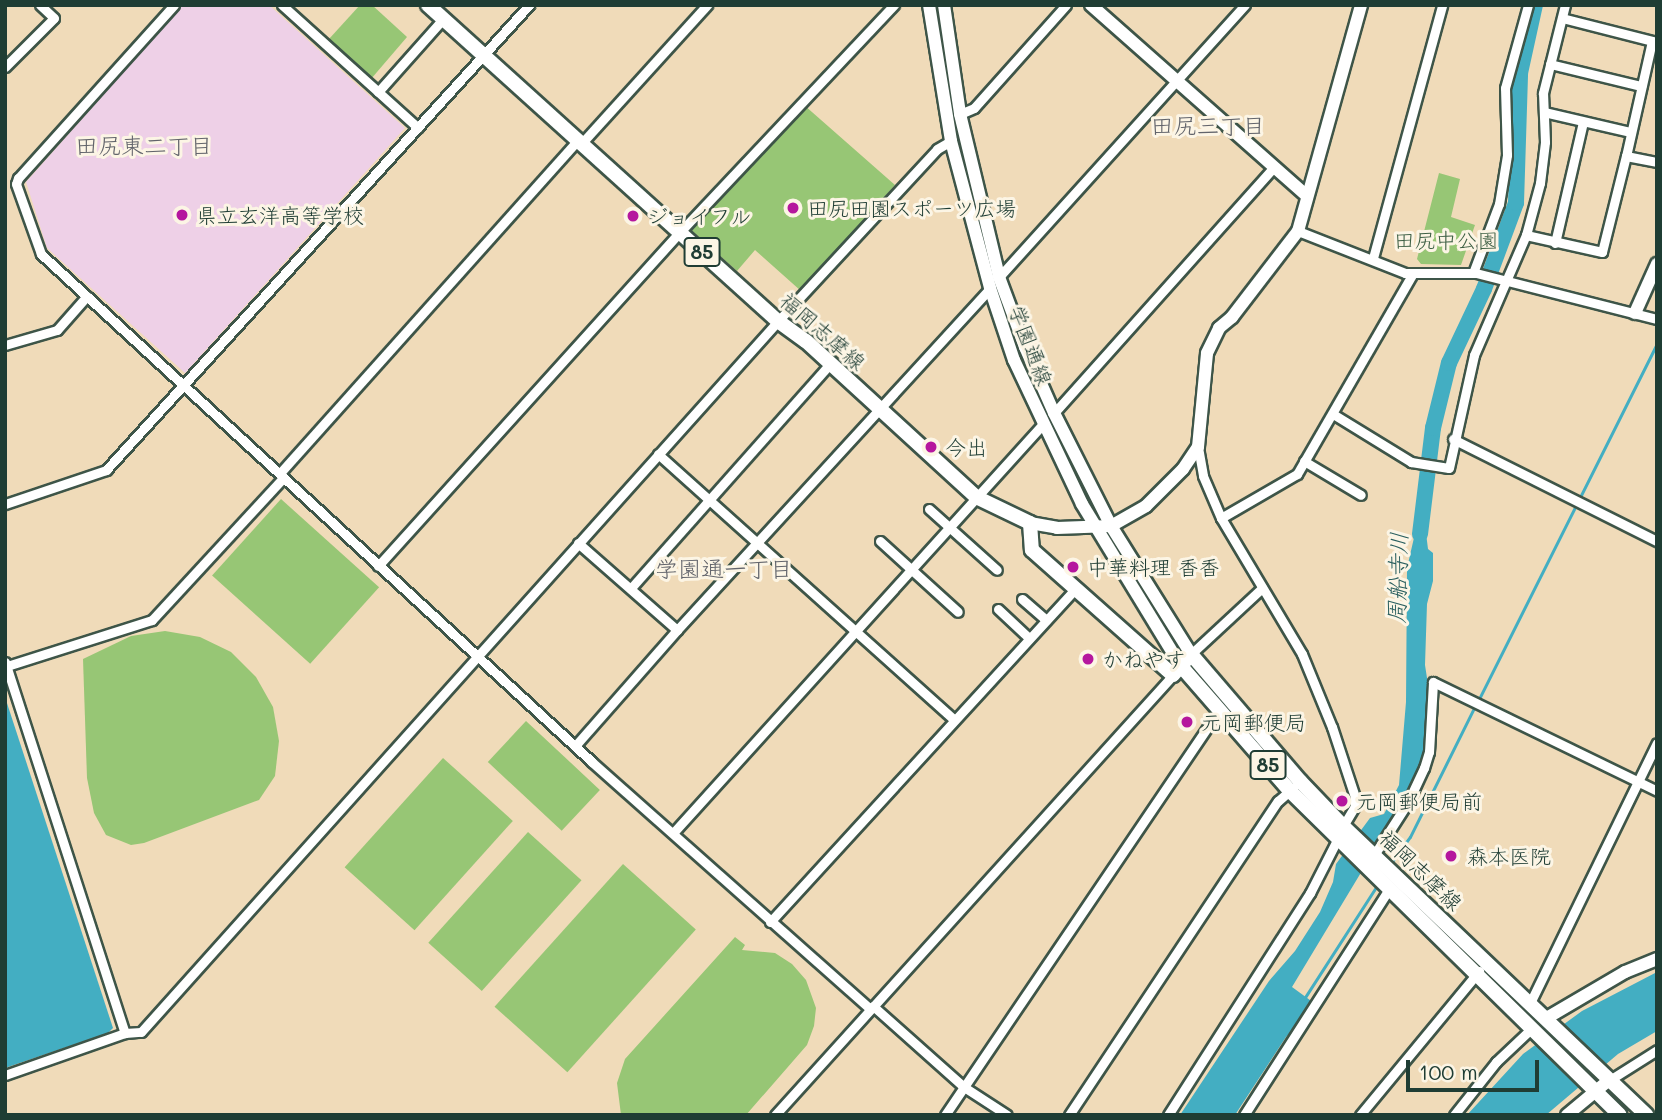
<!DOCTYPE html>
<meta charset="utf-8">
<style>
body{margin:0}
#map{position:relative;width:1662px;height:1120px;overflow:hidden;background:#f0dbb9;font-family:Mali,"Klee One",sans-serif}
div>[style]{position:absolute}
.built>*{inset:0;background:#eed0e7}
.green>*{inset:0;background:#97c675;transform-origin:0 0}
.water>*{inset:0;background:#43aec2}
.stream>*{height:2.5px;margin:-1.25px;padding:0 1.25px;transform-origin:1.25px;border-radius:1.25px;background:#43aec2}
.river>*{height:16px;margin:-8px;padding:0 8px;transform-origin:8px;border-radius:8px;background:#43aec2}
.roads{filter:drop-shadow(2px 0 #3e5548) drop-shadow(-2px 0 #3e5548) drop-shadow(0 2px #3e5548) drop-shadow(0 -2px #3e5548)}
.street>*{height:9px;margin:-4.5px;padding:0 4.5px;transform-origin:4.5px;border-radius:4.5px;background:#fff}
.secondary>*{height:12px;margin:-6px;padding:0 6px;transform-origin:6px;border-radius:6px;background:#fff}
.primary>*{height:14px;margin:-7px;padding:0 7px;transform-origin:7px;border-radius:7px;background:#fff}
.dots>*{width:19px;height:19px;translate:-50% -50%;box-sizing:border-box;border:4px solid #fcf5e5;border-radius:50%}
span{translate:-50% -50%;white-space:nowrap;text-align:center;line-height:1.15;-webkit-text-stroke:6px #fcf5e5;paint-order:stroke}
.shield-label span{padding:2px 5px;background:#fcf5e5;border:2px solid;border-radius:5px;-webkit-text-stroke-width:0}
.shield-label{font-size:19px;color:#1f3d34;font-weight:700}
.poi-label{font-size:21px;color:#1f3d34}
.left{translate:0 -50%;text-align:left}
.park-label{font-size:21px;color:#3d5f44}
.street-label{font-size:21px;color:#1f3d34}
.neighbourhood-label{font-size:23px;color:#62646b}
.water-label{font-size:23px;color:#2a5f5f;font-style:italic}
.frame{position:absolute;inset:0;border:7px solid #1f3d34;pointer-events:none}
.scale{position:absolute;left:1406px;top:1060px;width:133px;height:32px;box-sizing:border-box;border:4px solid #1f3d34;border-top:0;padding-left:9px;font-size:21px;line-height:24px;white-space:nowrap;color:#1f3d34;-webkit-text-stroke:5px #fcf5e5;paint-order:stroke}
</style>
<div id="map">
<div class="built">
<div style="clip-path:polygon(183px 5px,269px 5px,405px 128px,185px 373px,47px 248px,26px 182px)"></div>
</div>
<div class="green">
<div style="clip-path:polygon(360px 5px,372px 5px,407px 37px,371px 79px,329px 39px)"></div>
<div style="clip-path:polygon(804px 105px,895px 185px,801px 291px,755px 250px,737px 271px,691px 230px)"></div>
<div style="clip-path:polygon(1439px 173px,1460px 179px,1451px 217px,1475px 225px,1461px 265px,1421px 264px,1417px 259px)"></div>
<div style="left:281px;top:499px;width:132px;height:103px;rotate:42deg"></div>
<div style="clip-path:polygon(165px 631px,200px 637px,231px 652px,256px 677px,273px 707px,279px 741px,275px 776px,259px 800px,144px 843px,131px 845px,106px 835px,94px 813px,87px 778px,83px 659px,131px 636px)"></div>
<div style="left:526px;top:721px;width:101px;height:56px;rotate:43deg"></div>
<div style="left:443px;top:758px;width:94px;height:147px;rotate:42deg"></div>
<div style="left:528px;top:832px;width:72px;height:149px;rotate:42deg"></div>
<div style="left:623px;top:864px;width:98px;height:192px;rotate:42deg"></div>
<div style="clip-path:polygon(735px 937px,745px 945px,742px 950px,775px 953px,792px 964px,806px 980px,816px 1008px,814px 1026px,807px 1045px,746px 1115px,621px 1115px,617px 1083px,625px 1059px)"></div>
</div>
<div class="water">
<div style="clip-path:polygon(1428px 513px,1426px 533px,1428px 549px,1433px 553px,1433px 581px,1427px 604px,1425px 665px,1429px 691px,1425px 754px,1415px 783px,1292px 987px,1314px 1003px,1304px 1017px,1286px 1037px,1235px 1115px,1180px 1115px,1269px 981px,1295px 951px,1320px 912px,1333px 882px,1336px 864px,1370px 818px,1384px 814px,1399px 785px,1406px 702px,1407px 568px,1419px 516px)"></div>
<div style="clip-path:polygon(5px 697px,113px 1028px,108px 1033px,5px 1068px)"></div>
<div style="clip-path:polygon(1657px 972px,1657px 1031px,1618px 1054px,1546px 1115px,1467px 1115px,1523px 1054px,1582px 1011px)"></div>
</div>
<div class="stream">
<div style="left:1478px;top:701px;width:400px;rotate:-63.4deg"></div>
<div style="left:1391px;top:863px;width:32px;rotate:-54deg"></div>
<div style="left:1410px;top:837px;width:146px;rotate:-63.6deg"></div>
<div style="left:1304px;top:999px;width:137px;rotate:-57.2deg"></div>
</div>
<div class="river">
<div style="left:1420px;top:534px;width:107px;rotate:-83deg"></div>
<div style="left:1433px;top:428px;width:67px;rotate:-76.2deg"></div>
<div style="left:1449px;top:363px;width:82px;rotate:-64.7deg"></div>
<div style="left:1484px;top:289px;width:92px;rotate:-69.6deg"></div>
<div style="left:1516px;top:203px;width:130px;rotate:-88.2deg"></div>
<div style="left:1520px;top:73px;width:70px;rotate:-77.6deg"></div>
</div>
<div class="roads">
<div class="street">
<div style="left:174px;top:5px;width:233px;rotate:132deg"></div>
<div style="left:18px;top:178px;width:6px;rotate:108deg"></div>
<div style="left:16px;top:184px;width:74px;rotate:70.3deg"></div>
<div style="left:41px;top:254px;width:749px;rotate:42.67deg"></div>
<div style="left:592px;top:762px;width:372px;rotate:41.6deg"></div>
<div style="left:282px;top:5px;width:183px;rotate:42.1deg"></div>
<div style="left:1562px;top:18px;width:93px;rotate:14.3deg"></div>
<div style="left:1652px;top:41px;width:118px;rotate:102.7deg"></div>
<div style="left:1626px;top:156px;width:32px;rotate:11deg"></div>
<div style="left:1550px;top:64px;width:94px;rotate:13.6deg"></div>
<div style="left:5px;top:67px;width:69px;rotate:-45deg"></div>
<div style="left:54px;top:18px;width:19px;rotate:-137deg"></div>
<div style="left:378px;top:92px;width:98px;rotate:-48.3deg"></div>
<div style="left:1544px;top:112px;width:88px;rotate:13.1deg"></div>
<div style="left:960px;top:114px;width:15px;rotate:-23deg"></div>
<div style="left:974px;top:108px;width:138px;rotate:-48.2deg"></div>
<div style="left:581px;top:144px;width:188px;rotate:-47.8deg"></div>
<div style="left:1298px;top:231px;width:115px;rotate:21.4deg"></div>
<div style="left:1405px;top:273px;width:71px"></div>
<div style="left:1476px;top:273px;width:187px;rotate:14.3deg"></div>
<div style="left:1526px;top:235px;width:78px;rotate:12.6deg"></div>
<div style="left:1602px;top:252px;width:99px;rotate:-76deg"></div>
<div style="left:1555px;top:243px;width:124px;rotate:-77deg"></div>
<div style="left:1373px;top:258px;width:262px;rotate:-74.7deg"></div>
<div style="left:1473px;top:273px;width:74px;rotate:-69.4deg"></div>
<div style="left:1499px;top:204px;width:50px;rotate:-80.7deg"></div>
<div style="left:1507px;top:155px;width:67px;rotate:-91.7deg"></div>
<div style="left:1505px;top:88px;width:86px;rotate:-74.5deg"></div>
<div style="left:999px;top:277px;width:367px;rotate:-47.9deg"></div>
<div style="left:5px;top:345px;width:54px;rotate:-16.1deg"></div>
<div style="left:57px;top:330px;width:45px;rotate:-48.6deg"></div>
<div style="left:1054px;top:413px;width:330px;rotate:-48.2deg"></div>
<div style="left:1333px;top:414px;width:92px;rotate:31.6deg"></div>
<div style="left:1411px;top:462px;width:38px;rotate:9deg"></div>
<div style="left:1449px;top:468px;width:116px;rotate:-77.5deg"></div>
<div style="left:1474px;top:355px;width:131px;rotate:-66.6deg"></div>
<div style="left:1526px;top:235px;width:54px;rotate:-74.9deg"></div>
<div style="left:1540px;top:183px;width:41px;rotate:-83deg"></div>
<div style="left:1545px;top:142px;width:49px;rotate:-92.3deg"></div>
<div style="left:1543px;top:93px;width:91px;rotate:-76deg"></div>
<div style="left:1453px;top:439px;width:228px;rotate:26.6deg"></div>
<div style="left:1198px;top:447px;width:29px;rotate:80deg"></div>
<div style="left:1203px;top:476px;width:46px;rotate:66.8deg"></div>
<div style="left:1221px;top:518px;width:158px;rotate:59.2deg"></div>
<div style="left:1302px;top:654px;width:79px;rotate:67.7deg"></div>
<div style="left:1332px;top:727px;width:74px;rotate:71.8deg"></div>
<div style="left:1355px;top:797px;width:9px;rotate:90deg"></div>
<div style="left:1355px;top:806px;width:23px;rotate:121deg"></div>
<div style="left:658px;top:454px;width:397px;rotate:41.9deg"></div>
<div style="left:1304px;top:461px;width:66px;rotate:30.8deg"></div>
<div style="left:281px;top:472px;width:445px;rotate:-48.2deg"></div>
<div style="left:5px;top:504px;width:107px;rotate:-18.6deg"></div>
<div style="left:106px;top:470px;width:629px;rotate:-47.71deg"></div>
<div style="left:929px;top:509px;width:91px;rotate:41.9deg"></div>
<div style="left:1221px;top:518px;width:88px;rotate:-30.1deg"></div>
<div style="left:1297px;top:474px;width:230px;rotate:-60deg"></div>
<div style="left:880px;top:541px;width:105px;rotate:42.3deg"></div>
<div style="left:578px;top:543px;width:132px;rotate:41.3deg"></div>
<div style="left:378px;top:566px;width:450px;rotate:-47.9deg"></div>
<div style="left:680px;top:232px;width:312px;rotate:-46.7deg"></div>
<div style="left:631px;top:588px;width:300px;rotate:-48.4deg"></div>
<div style="left:1022px;top:599px;width:32px;rotate:41deg"></div>
<div style="left:998px;top:609px;width:42px;rotate:43.1deg"></div>
<div style="left:1191px;top:654px;width:97px;rotate:-42.9deg"></div>
<div style="left:5px;top:662px;width:390px;rotate:72.1deg"></div>
<div style="left:7px;top:666px;width:152px;rotate:-17.6deg"></div>
<div style="left:152px;top:620px;width:192px;rotate:-47.3deg"></div>
<div style="left:575px;top:746px;width:154px;rotate:-48.7deg"></div>
<div style="left:677px;top:630px;width:464px;rotate:-47.5deg"></div>
<div style="left:673px;top:833px;width:552px;rotate:-47.87deg"></div>
<div style="left:1374px;top:855px;width:63px;rotate:-57.3deg"></div>
<div style="left:1408px;top:802px;width:38px;rotate:-65deg"></div>
<div style="left:1424px;top:768px;width:17px;rotate:-73deg"></div>
<div style="left:1429px;top:752px;width:70px;rotate:-86.7deg"></div>
<div style="left:1433px;top:682px;width:249px;rotate:25.9deg"></div>
<div style="left:770px;top:922px;width:452px;rotate:-47.5deg"></div>
<div style="left:1530px;top:1003px;width:289px;rotate:-64deg"></div>
<div style="left:873px;top:1006px;width:122px;rotate:41.7deg"></div>
<div style="left:964px;top:1087px;width:51px;rotate:33.1deg"></div>
<div style="left:5px;top:1075px;width:127px;rotate:-19.3deg"></div>
<div style="left:125px;top:1033px;width:16px;rotate:-4deg"></div>
<div style="left:141px;top:1032px;width:955px;rotate:-48.14deg"></div>
<div style="left:778px;top:321px;width:234px;rotate:-47.2deg"></div>
<div style="left:937px;top:149px;width:16px;rotate:-30deg"></div>
<div style="left:1608px;top:1081px;width:58px;rotate:-32.3deg"></div>
<div style="left:775px;top:1115px;width:593px;rotate:-47.87deg"></div>
<div style="left:945px;top:1115px;width:489px;rotate:-55.9deg"></div>
<div style="left:1069px;top:1115px;width:377px;rotate:-56.4deg"></div>
<div style="left:1278px;top:801px;width:20px;rotate:-41deg"></div>
<div style="left:1168px;top:1115px;width:264px;rotate:-57.4deg"></div>
<div style="left:1310px;top:893px;width:64px;rotate:-63deg"></div>
<div style="left:1244px;top:1115px;width:270px;rotate:-57.3deg"></div>
<div style="left:1360px;top:1115px;width:187px;rotate:-50.4deg"></div>
<div style="left:1454px;top:1115px;width:68px;rotate:-51.6deg"></div>
<div style="left:1496px;top:1062px;width:48px;rotate:-43.3deg"></div>
</div>
<div class="secondary">
<div style="left:929px;top:5px;width:138px;rotate:80.8deg"></div>
<div style="left:951px;top:141px;width:152px;rotate:75.1deg"></div>
<div style="left:990px;top:288px;width:76px;rotate:71.6deg"></div>
<div style="left:1014px;top:360px;width:159px;rotate:64.7deg"></div>
<div style="left:1082px;top:504px;width:190px;rotate:58.6deg"></div>
<div style="left:944px;top:5px;width:110px;rotate:81.6deg"></div>
<div style="left:960px;top:114px;width:168px;rotate:76.5deg"></div>
<div style="left:999px;top:277px;width:75px;rotate:69.6deg"></div>
<div style="left:1025px;top:347px;width:72px;rotate:66.3deg"></div>
<div style="left:1054px;top:413px;width:127px;rotate:63.2deg"></div>
<div style="left:1111px;top:526px;width:151px;rotate:58deg"></div>
<div style="left:1091px;top:5px;width:288px;rotate:41.5deg"></div>
<div style="left:1635px;top:313px;width:54px;rotate:-65.8deg"></div>
<div style="left:1030px;top:523px;width:27px;rotate:10deg"></div>
<div style="left:1057px;top:528px;width:54px;rotate:-2.1deg"></div>
<div style="left:1111px;top:526px;width:40px;rotate:-29.7deg"></div>
<div style="left:1146px;top:506px;width:52px;rotate:-45deg"></div>
<div style="left:1183px;top:469px;width:27px;rotate:-56deg"></div>
<div style="left:1198px;top:447px;width:94px;rotate:-84.5deg"></div>
<div style="left:1207px;top:353px;width:28px;rotate:-64deg"></div>
<div style="left:1219px;top:328px;width:17px;rotate:-40deg"></div>
<div style="left:1232px;top:317px;width:108px;rotate:-52.5deg"></div>
<div style="left:1298px;top:231px;width:235px;rotate:-74.4deg"></div>
<div style="left:1545px;top:1019px;width:93px;rotate:-30.4deg"></div>
<div style="left:1625px;top:972px;width:35px;rotate:-22deg"></div>
<div style="left:1567px;top:1115px;width:53px;rotate:-39.7deg"></div>
</div>
<div class="primary">
<div style="left:428px;top:5px;width:472px;rotate:42.1deg"></div>
<div style="left:778px;top:321px;width:34px;rotate:36deg"></div>
<div style="left:806px;top:341px;width:231px;rotate:42.5deg"></div>
<div style="left:976px;top:497px;width:60px;rotate:25.7deg"></div>
<div style="left:1030px;top:523px;width:27px;rotate:86deg"></div>
<div style="left:1032px;top:550px;width:188px;rotate:41.6deg"></div>
<div style="left:1173px;top:675px;width:28px;rotate:-49deg"></div>
<div style="left:1191px;top:654px;width:167px;rotate:49.4deg"></div>
<div style="left:1300px;top:781px;width:62px;rotate:46.3deg"></div>
<div style="left:1343px;top:826px;width:419px;rotate:43.6deg"></div>
<div style="left:1181px;top:666px;width:166px;rotate:48.9deg"></div>
<div style="left:1290px;top:791px;width:462px;rotate:44.5deg"></div>
</div>
</div>
<div class="dots">
<div style="left:793px;top:208px;background:#b5179e"></div>
<div style="left:182px;top:215px;background:#b5179e"></div>
<div style="left:633px;top:216px;background:#b5179e"></div>
<div style="left:931px;top:447px;background:#b5179e"></div>
<div style="left:1073px;top:567px;background:#b5179e"></div>
<div style="left:1088px;top:659px;background:#b5179e"></div>
<div style="left:1187px;top:722px;background:#b5179e"></div>
<div style="left:1342px;top:801px;background:#b5179e"></div>
<div style="left:1451px;top:856px;background:#b5179e"></div>
</div>
<div class="shield-label">
<span style="left:702px;top:252px">85</span>
<span style="left:1268px;top:765px">85</span>
</div>
<div class="poi-label">
<span class="left" style="left:807px;top:208px">田尻田園スポーツ広場</span>
<span class="left" style="left:196px;top:215px">県立玄洋高等学校</span>
<span class="left" style="left:647px;top:216px">ジョイフル</span>
<span class="left" style="left:945px;top:447px">今出</span>
<span class="left" style="left:1087px;top:567px">中華料理 香香</span>
<span class="left" style="left:1102px;top:659px">かねやす</span>
<span class="left" style="left:1201px;top:722px">元岡郵便局</span>
<span class="left" style="left:1356px;top:801px">元岡郵便局前</span>
<span class="left" style="left:1467px;top:856px">森本医院</span>
</div>
<div class="park-label">
<span style="left:1446px;top:240px">田尻中公園</span>
</div>
<div class="street-label">
<span style="left:823px;top:331px;rotate:41deg">福岡志摩線</span>
<span style="left:1031px;top:345px;rotate:69deg">学園通線</span>
<span style="left:1421px;top:870px;rotate:44deg">福岡志摩線</span>
</div>
<div class="neighbourhood-label">
<span style="left:1208px;top:125px">田尻三丁目</span>
<span style="left:144px;top:145px">田尻東二丁目</span>
<span style="left:724px;top:568px">学園通一丁目</span>
</div>
<div class="water-label">
<span style="left:1397px;top:578px;rotate:-88deg">周船寺川</span>
</div>
<div class="frame"></div>
<div class="scale">100 m</div>
</div>
